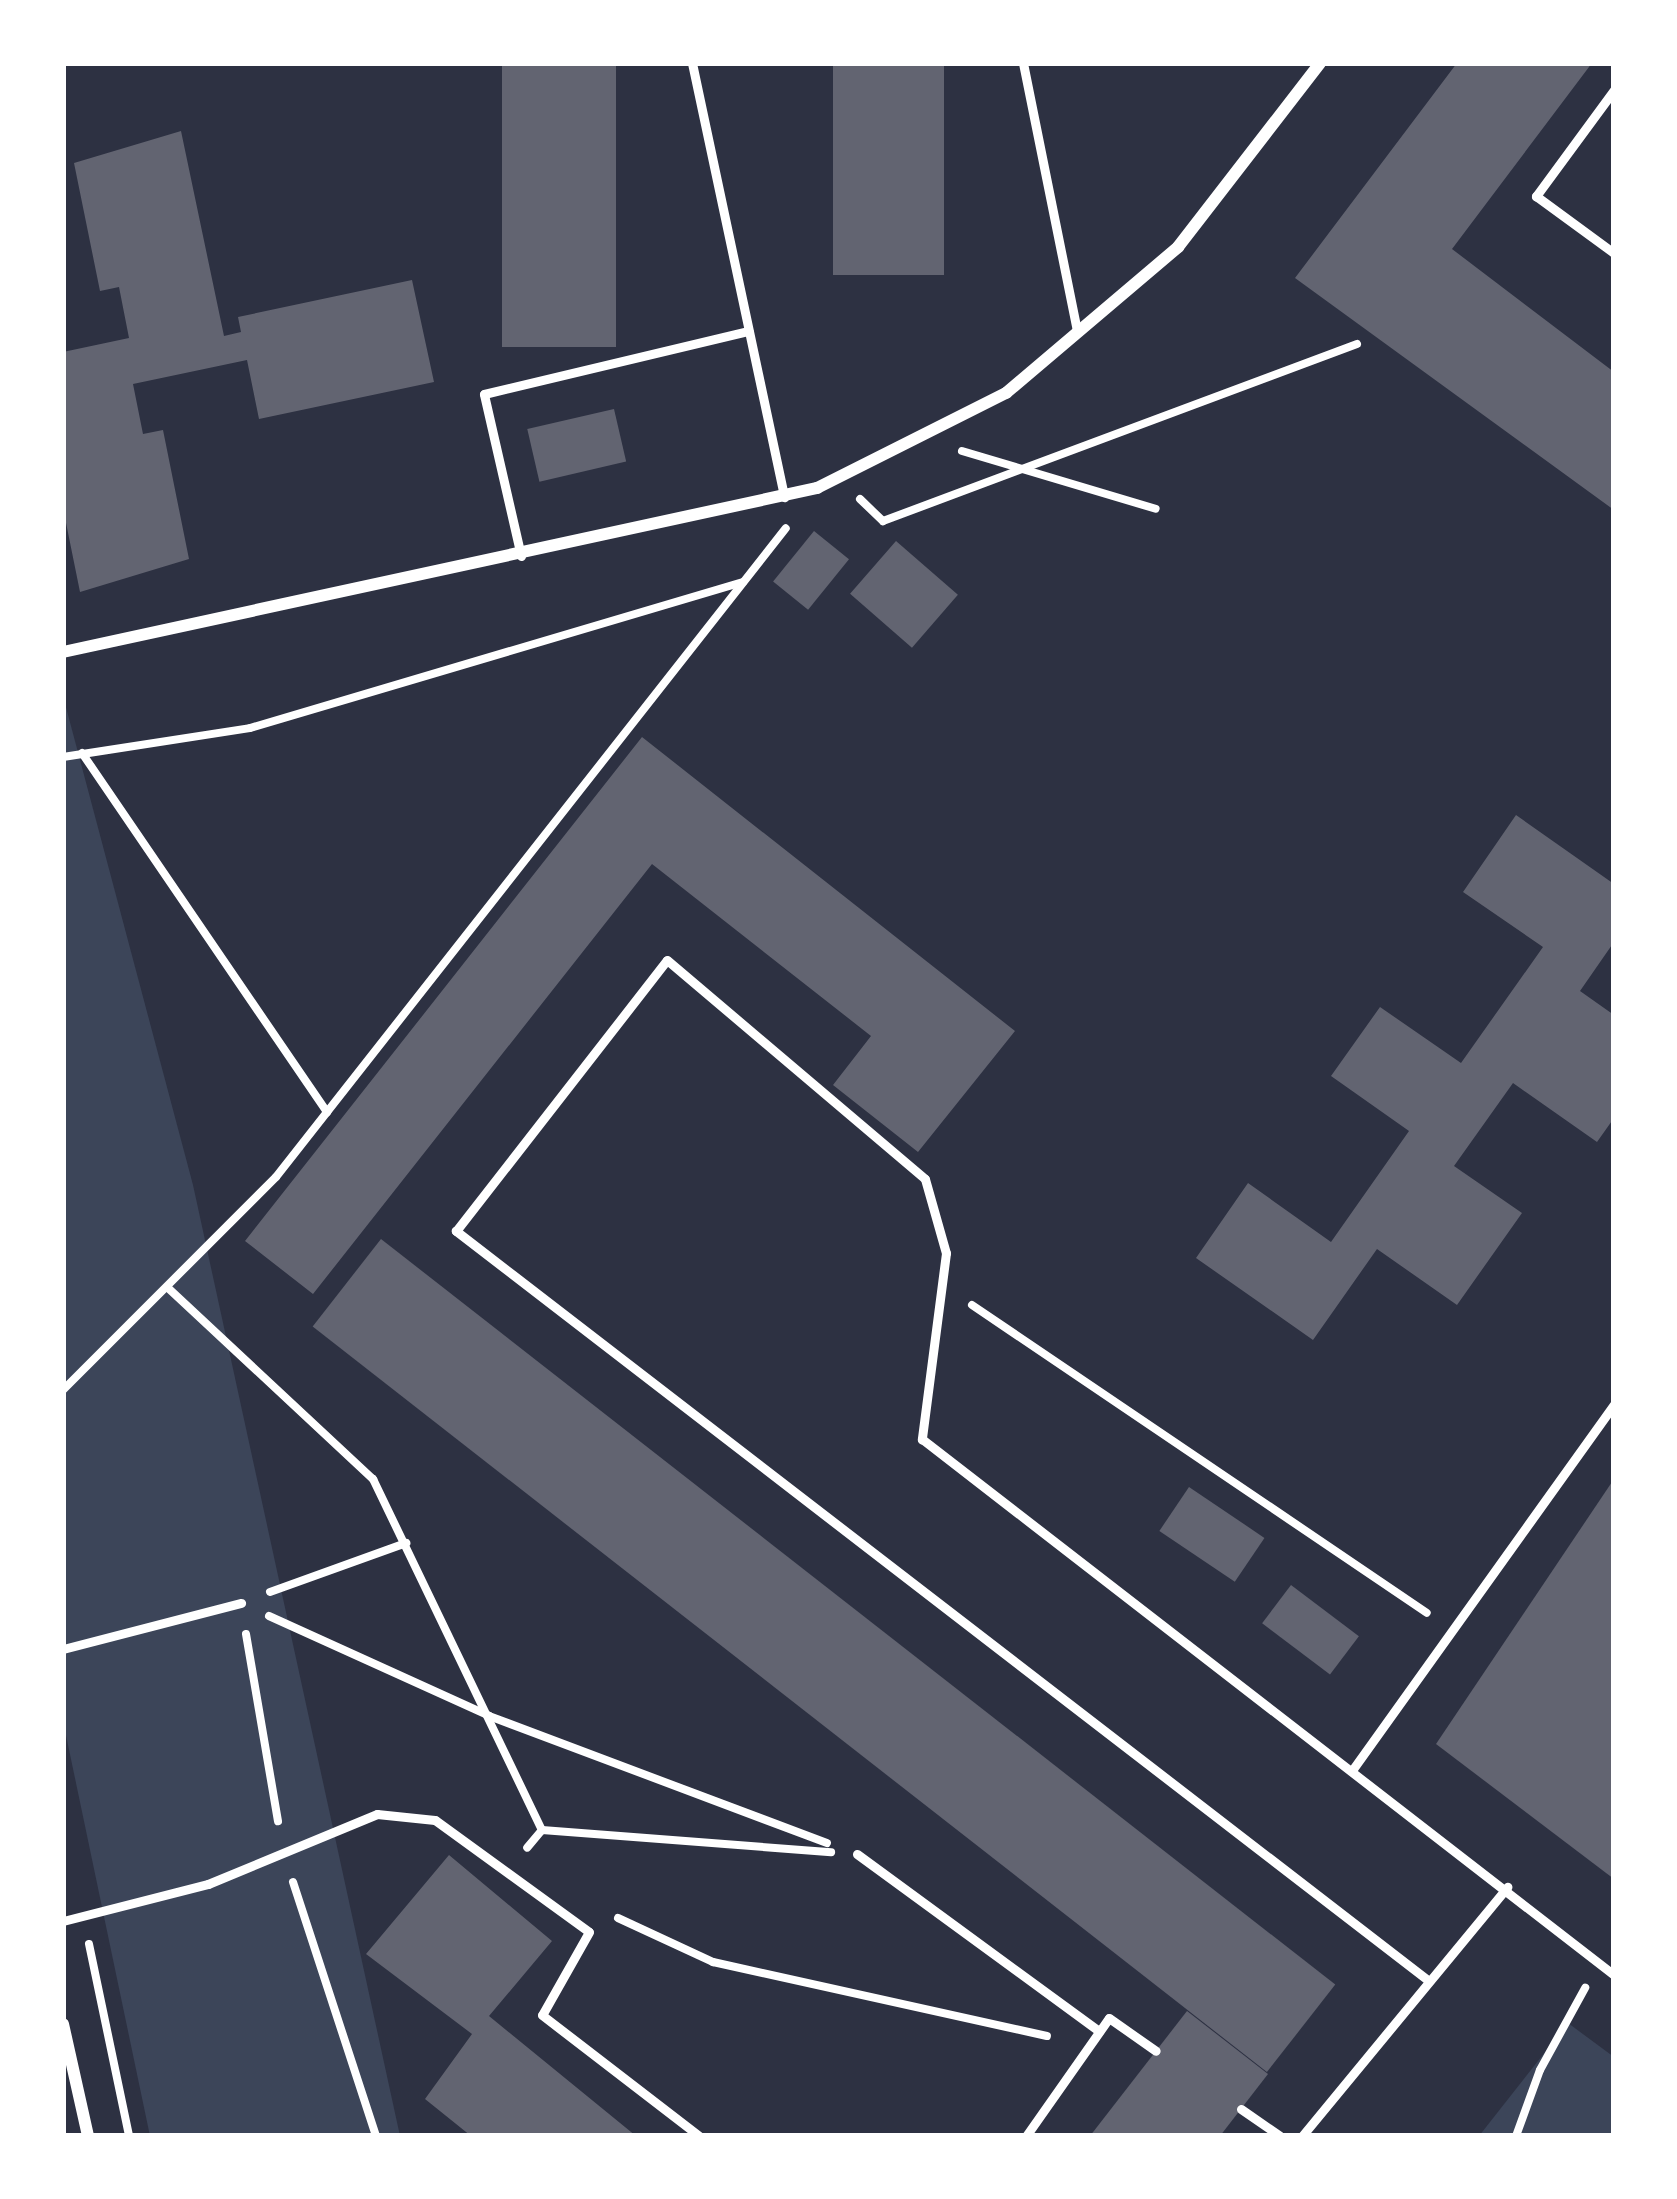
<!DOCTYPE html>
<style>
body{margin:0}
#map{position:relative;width:1677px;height:2199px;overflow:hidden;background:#2d3142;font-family:"DM Sans",sans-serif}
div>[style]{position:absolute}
.green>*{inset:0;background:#3c4559}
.building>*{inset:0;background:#626471;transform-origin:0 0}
.path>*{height:8px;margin:-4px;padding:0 4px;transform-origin:4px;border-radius:4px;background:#fff}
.service>*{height:9px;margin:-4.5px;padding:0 4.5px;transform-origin:4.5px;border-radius:4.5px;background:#fff}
.minor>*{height:12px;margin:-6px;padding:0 6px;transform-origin:6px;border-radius:6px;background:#fff}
span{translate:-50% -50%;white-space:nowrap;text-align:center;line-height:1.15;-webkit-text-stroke:9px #fff;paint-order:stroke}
.frame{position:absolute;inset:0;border:66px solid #fff;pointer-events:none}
</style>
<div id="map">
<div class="green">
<div style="clip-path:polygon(63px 696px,193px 1185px,400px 2136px,150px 2136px,63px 1721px)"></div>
<div style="clip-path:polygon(1568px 2023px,1614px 2057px,1614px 2136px,1479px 2136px)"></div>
</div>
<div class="building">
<div style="left:502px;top:63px;width:114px;height:284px"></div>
<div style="left:833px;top:63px;width:111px;height:212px"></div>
<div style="clip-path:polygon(1457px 63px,1592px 63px,1452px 249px,1614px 372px,1614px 510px,1295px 278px)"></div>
<div style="clip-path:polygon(181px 131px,224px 336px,241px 332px,238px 317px,412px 280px,434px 382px,259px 419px,247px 360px,133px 384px,143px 434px,163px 430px,189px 559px,80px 592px,63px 508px,63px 352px,129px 338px,119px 287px,100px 291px,74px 163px)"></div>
<div style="left:614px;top:409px;width:54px;height:89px;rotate:77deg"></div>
<div style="left:814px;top:531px;width:45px;height:65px;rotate:39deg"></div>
<div style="left:896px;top:541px;width:82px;height:70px;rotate:41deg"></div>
<div style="clip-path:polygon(642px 737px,1015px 1031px,918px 1152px,833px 1085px,871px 1036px,652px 864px,313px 1294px,245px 1241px)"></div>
<div style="clip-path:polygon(1516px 815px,1614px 884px,1614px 942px,1580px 991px,1614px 1015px,1614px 1118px,1597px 1142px,1513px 1083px,1454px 1166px,1522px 1213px,1457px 1305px,1377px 1249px,1313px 1340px,1196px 1258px,1248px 1183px,1331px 1242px,1409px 1131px,1331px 1076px,1380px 1007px,1461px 1063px,1543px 947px,1463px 892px)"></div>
<div style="left:381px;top:1239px;width:1211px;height:111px;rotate:38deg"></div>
<div style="clip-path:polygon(1614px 1479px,1614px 1879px,1436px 1744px)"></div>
<div style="left:1189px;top:1487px;width:91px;height:53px;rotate:34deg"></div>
<div style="left:1291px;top:1585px;width:85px;height:48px;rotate:37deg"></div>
<div style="clip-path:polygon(449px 1855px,552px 1941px,489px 2016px,636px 2136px,471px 2136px,425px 2099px,472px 2034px,366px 1954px)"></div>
<div style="clip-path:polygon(1187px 2011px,1268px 2074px,1220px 2136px,1090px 2136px)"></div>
</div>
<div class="path">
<div style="left:962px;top:451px;width:202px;rotate:16.6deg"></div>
<div style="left:860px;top:499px;width:32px;rotate:44deg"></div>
<div style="left:883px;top:521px;width:506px;rotate:-20.48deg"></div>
<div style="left:82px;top:753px;width:435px;rotate:55.7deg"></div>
<div style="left:63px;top:757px;width:189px;rotate:-8.8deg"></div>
<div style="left:250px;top:728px;width:514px;rotate:-16.5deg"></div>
<div style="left:167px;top:1287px;width:282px;rotate:43deg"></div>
<div style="left:373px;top:1479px;width:390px;rotate:64.3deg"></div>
<div style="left:542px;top:1830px;width:23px;rotate:130deg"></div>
<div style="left:972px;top:1305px;width:549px;rotate:34.09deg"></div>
<div style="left:63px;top:1390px;width:301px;rotate:-45deg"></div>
<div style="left:276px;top:1177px;width:825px;rotate:-51.84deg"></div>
<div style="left:270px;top:1592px;width:145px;rotate:-19.8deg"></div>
<div style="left:269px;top:1616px;width:242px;rotate:24.4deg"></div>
<div style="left:489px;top:1716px;width:361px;rotate:20.6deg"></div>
<div style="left:246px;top:1634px;width:190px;rotate:80.3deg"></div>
<div style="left:542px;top:1830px;width:290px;rotate:4.4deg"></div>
<div style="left:293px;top:1882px;width:267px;rotate:71.9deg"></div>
<div style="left:618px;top:1918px;width:105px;rotate:24.9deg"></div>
<div style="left:713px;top:1962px;width:342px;rotate:12.5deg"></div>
<div style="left:89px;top:1944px;width:196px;rotate:78.2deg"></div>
<div style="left:1516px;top:2136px;width:70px;rotate:-70deg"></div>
<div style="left:1540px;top:2070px;width:94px;rotate:-61.2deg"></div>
</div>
<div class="service">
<div style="left:692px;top:63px;width:444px;rotate:78deg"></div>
<div style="left:1023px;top:63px;width:274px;rotate:78.6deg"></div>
<div style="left:1614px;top:90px;width:132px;rotate:126.3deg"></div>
<div style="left:1536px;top:196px;width:97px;rotate:36.2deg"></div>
<div style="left:521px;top:556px;width:166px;rotate:-102.9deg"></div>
<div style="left:484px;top:394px;width:272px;rotate:-13.4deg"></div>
<div style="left:63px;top:1649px;width:184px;rotate:-14.5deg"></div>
<div style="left:1353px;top:1769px;width:449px;rotate:-54.4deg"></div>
<div style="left:857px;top:1854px;width:300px;rotate:36.2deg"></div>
<div style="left:63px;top:1921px;width:150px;rotate:-14.3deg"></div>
<div style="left:208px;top:1884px;width:183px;rotate:-22.5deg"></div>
<div style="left:377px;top:1814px;width:58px;rotate:5.9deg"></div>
<div style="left:435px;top:1820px;width:190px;rotate:36deg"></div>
<div style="left:589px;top:1932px;width:95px;rotate:119.5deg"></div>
<div style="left:542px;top:2015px;width:198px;rotate:37.6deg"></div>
<div style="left:1429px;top:1981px;width:1229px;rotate:-142.37deg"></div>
<div style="left:456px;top:1231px;width:343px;rotate:-52.1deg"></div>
<div style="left:667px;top:960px;width:338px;rotate:40.3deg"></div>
<div style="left:925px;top:1179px;width:77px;rotate:74.2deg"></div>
<div style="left:946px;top:1253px;width:188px;rotate:97.4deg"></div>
<div style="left:922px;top:1439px;width:875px;rotate:37.76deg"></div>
<div style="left:1241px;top:2109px;width:47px;rotate:34.7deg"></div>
<div style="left:1026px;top:2136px;width:144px;rotate:-54.9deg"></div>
<div style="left:1109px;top:2018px;width:57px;rotate:35.1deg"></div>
<div style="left:1302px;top:2136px;width:323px;rotate:-50.5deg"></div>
</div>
<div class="minor">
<div style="left:63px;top:652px;width:772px;rotate:-12.27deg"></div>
<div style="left:817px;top:488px;width:212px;rotate:-26.7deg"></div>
<div style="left:1006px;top:393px;width:226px;rotate:-40.3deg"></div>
<div style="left:1178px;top:247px;width:232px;rotate:-52.3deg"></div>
<div style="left:63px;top:2024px;width:115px;rotate:77.4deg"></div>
</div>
<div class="frame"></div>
</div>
